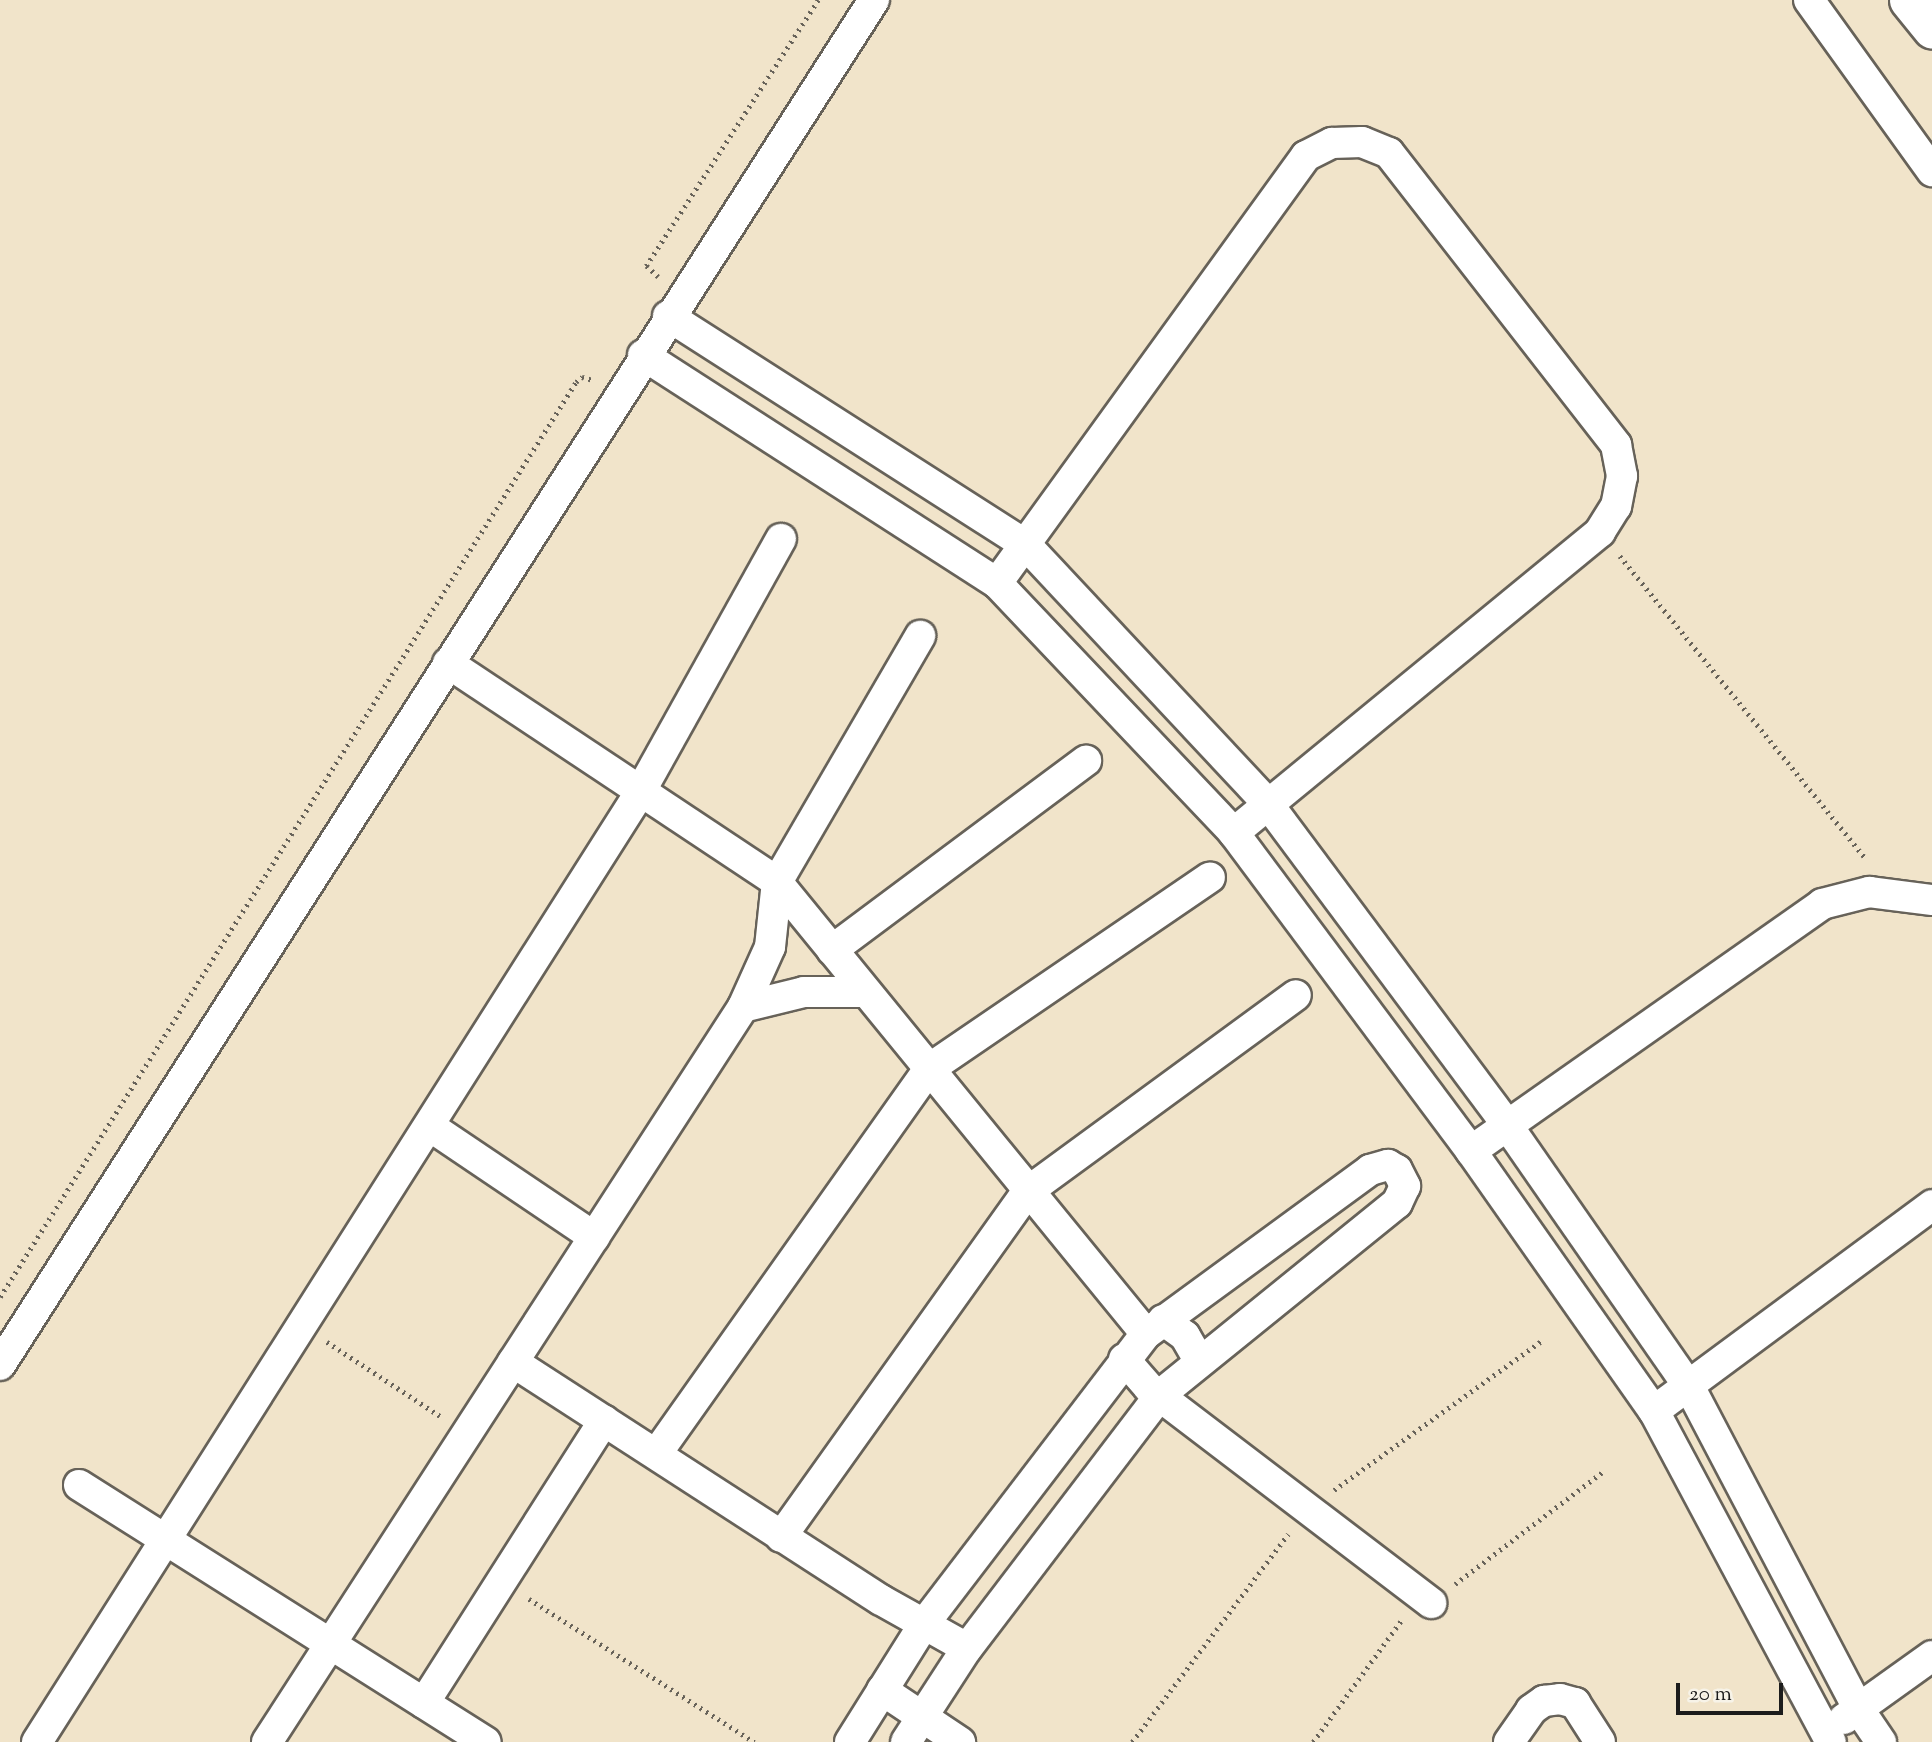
<!DOCTYPE html>
<style>
body{margin:0}
#map{position:relative;width:1932px;height:1742px;overflow:hidden;background:#f1e4ca;font-family:"Sorts Mill Goudy",serif}
div>[style]{position:absolute}
.path>*{height:4.5px;margin-top:-2.25px;transform-origin:0;background:repeating-linear-gradient(90deg,#676259 0 2px,transparent 0 7px)}
.roads{filter:drop-shadow(2px 0 #676259) drop-shadow(-2px 0 #676259) drop-shadow(0 2px #676259) drop-shadow(0 -2px #676259)}
.minor>*{height:30px;margin:-15px;padding:0 15px;transform-origin:15px;border-radius:15px;background:#fff}
.tertiary>*{height:37px;margin:-18.5px;padding:0 18.5px;transform-origin:18.5px;border-radius:18.5px;background:#fff}
span{translate:-50% -50%;white-space:nowrap;text-align:center;line-height:1.15;-webkit-text-stroke:6px #f7f3e8;paint-order:stroke}
.scale{position:absolute;left:1676px;top:1683px;width:107px;height:32px;box-sizing:border-box;border:4px solid #1c1c1c;border-top:0;padding-left:9px;font-size:21px;line-height:24px;white-space:nowrap;color:#1c1c1c;-webkit-text-stroke:5px #f7f3e8;paint-order:stroke}
</style>
<div id="map">
<div class="path">
<div style="left:658px;top:277px;width:16px;rotate:-137deg"></div>
<div style="left:646px;top:266px;width:317px;rotate:-57.1deg"></div>
<div style="left:1620px;top:556px;width:390px;rotate:50.9deg"></div>
<div style="left:0;top:1297px;width:1081px;rotate:-57.81deg"></div>
<div style="left:576px;top:382px;width:8px;rotate:-40deg"></div>
<div style="left:582px;top:377px;width:11px;rotate:15deg"></div>
<div style="left:327px;top:1342px;width:135px;rotate:33.2deg"></div>
<div style="left:1334px;top:1490px;width:255px;rotate:-35.7deg"></div>
<div style="left:1455px;top:1584px;width:188px;rotate:-37.2deg"></div>
<div style="left:529px;top:1599px;width:267px;rotate:32.4deg"></div>
<div style="left:1132px;top:1742px;width:260px;rotate:-53.1deg"></div>
<div style="left:1313px;top:1742px;width:150px;rotate:-54deg"></div>
</div>
<div class="roads">
<div class="minor">
<div style="left:1809px;top:0;width:211px;rotate:54.3deg"></div>
<div style="left:668px;top:316px;width:425px;rotate:32.6deg"></div>
<div style="left:1026px;top:545px;width:354px;rotate:46.9deg"></div>
<div style="left:1268px;top:804px;width:400px;rotate:53.3deg"></div>
<div style="left:1507px;top:1125px;width:320px;rotate:55.2deg"></div>
<div style="left:1690px;top:1388px;width:361px;rotate:62.3deg"></div>
<div style="left:1858px;top:1708px;width:41px;rotate:55.9deg"></div>
<div style="left:643px;top:355px;width:421px;rotate:32.8deg"></div>
<div style="left:997px;top:583px;width:344px;rotate:46.5deg"></div>
<div style="left:1234px;top:833px;width:397px;rotate:53.3deg"></div>
<div style="left:1471px;top:1151px;width:318px;rotate:54.9deg"></div>
<div style="left:1654px;top:1411px;width:375px;rotate:61.9deg"></div>
<div style="left:997px;top:583px;width:527px;rotate:-54.11deg"></div>
<div style="left:1306px;top:156px;width:29px;rotate:-27deg"></div>
<div style="left:1332px;top:143px;width:30px;rotate:-2deg"></div>
<div style="left:1362px;top:142px;width:29px;rotate:22deg"></div>
<div style="left:1389px;top:153px;width:370px;rotate:52.1deg"></div>
<div style="left:1616px;top:445px;width:32px;rotate:79deg"></div>
<div style="left:1622px;top:476px;width:31px;rotate:101deg"></div>
<div style="left:1616px;top:506px;width:31px;rotate:122deg"></div>
<div style="left:1600px;top:532px;width:474px;rotate:140.6deg"></div>
<div style="left:448px;top:663px;width:395px;rotate:33.6deg"></div>
<div style="left:777px;top:882px;width:583px;rotate:50.77deg"></div>
<div style="left:832px;top:950px;width:317px;rotate:-36.7deg"></div>
<div style="left:743px;top:1007px;width:63px;rotate:-13.8deg"></div>
<div style="left:804px;top:992px;width:62px"></div>
<div style="left:431px;top:1127px;width:197px;rotate:34deg"></div>
<div style="left:1471px;top:1151px;width:429px;rotate:-35.1deg"></div>
<div style="left:1822px;top:904px;width:49px;rotate:-14.3deg"></div>
<div style="left:1869px;top:892px;width:64px;rotate:7.2deg"></div>
<div style="left:1163px;top:1320px;width:27px;rotate:36deg"></div>
<div style="left:1185px;top:1336px;width:28px;rotate:60deg"></div>
<div style="left:1124px;top:1359px;width:38px;rotate:49deg"></div>
<div style="left:1149px;top:1388px;width:355px;rotate:37.3deg"></div>
<div style="left:513px;top:1362px;width:438px;rotate:32.9deg"></div>
<div style="left:881px;top:1600px;width:98px;rotate:29.2deg"></div>
<div style="left:0;top:1365px;width:1621px;rotate:-57.37deg"></div>
<div style="left:1654px;top:1411px;width:346px;rotate:-36.5deg"></div>
<div style="left:657px;top:1453px;width:471px;rotate:-54.7deg"></div>
<div style="left:929px;top:1069px;width:340px;rotate:-34.3deg"></div>
<div style="left:79px;top:1485px;width:481px;rotate:32.3deg"></div>
<div style="left:781px;top:1537px;width:424px;rotate:-54.5deg"></div>
<div style="left:1027px;top:1192px;width:333px;rotate:-36.2deg"></div>
<div style="left:882px;top:1690px;width:94px;rotate:33.7deg"></div>
<div style="left:424px;top:1703px;width:335px;rotate:-57.5deg"></div>
<div style="left:1844px;top:1719px;width:108px;rotate:-35.6deg"></div>
<div style="left:37px;top:1742px;width:1123px;rotate:-57.58deg"></div>
<div style="left:639px;top:794px;width:292px;rotate:-60.9deg"></div>
<div style="left:267px;top:1742px;width:876px;rotate:-57.07deg"></div>
<div style="left:743px;top:1007px;width:66px;rotate:-65.8deg"></div>
<div style="left:770px;top:947px;width:65px;rotate:-83.9deg"></div>
<div style="left:777px;top:882px;width:285px;rotate:-59.8deg"></div>
<div style="left:850px;top:1742px;width:139px;rotate:-57.9deg"></div>
<div style="left:924px;top:1624px;width:365px;rotate:-52.6deg"></div>
<div style="left:1146px;top:1334px;width:278px;rotate:-36.2deg"></div>
<div style="left:1370px;top:1170px;width:19px;rotate:-16deg"></div>
<div style="left:1388px;top:1165px;width:10px;rotate:29deg"></div>
<div style="left:1397px;top:1170px;width:18px;rotate:63deg"></div>
<div style="left:1405px;top:1186px;width:19px;rotate:115deg"></div>
<div style="left:1397px;top:1203px;width:305px;rotate:141deg"></div>
<div style="left:1160px;top:1395px;width:318px;rotate:127.3deg"></div>
<div style="left:967px;top:1648px;width:112px;rotate:123deg"></div>
<div style="left:1509px;top:1742px;width:39px;rotate:-55deg"></div>
<div style="left:1531px;top:1710px;width:16px;rotate:-35deg"></div>
<div style="left:1544px;top:1701px;width:16px;rotate:-7deg"></div>
<div style="left:1560px;top:1699px;width:16px;rotate:15deg"></div>
<div style="left:1575px;top:1703px;width:46px;rotate:57.3deg"></div>
</div>
<div class="tertiary">
<div style="left:1908px;top:0;width:38px;rotate:51deg"></div>
</div>
</div>
<div class="scale">20 m</div>
</div>
